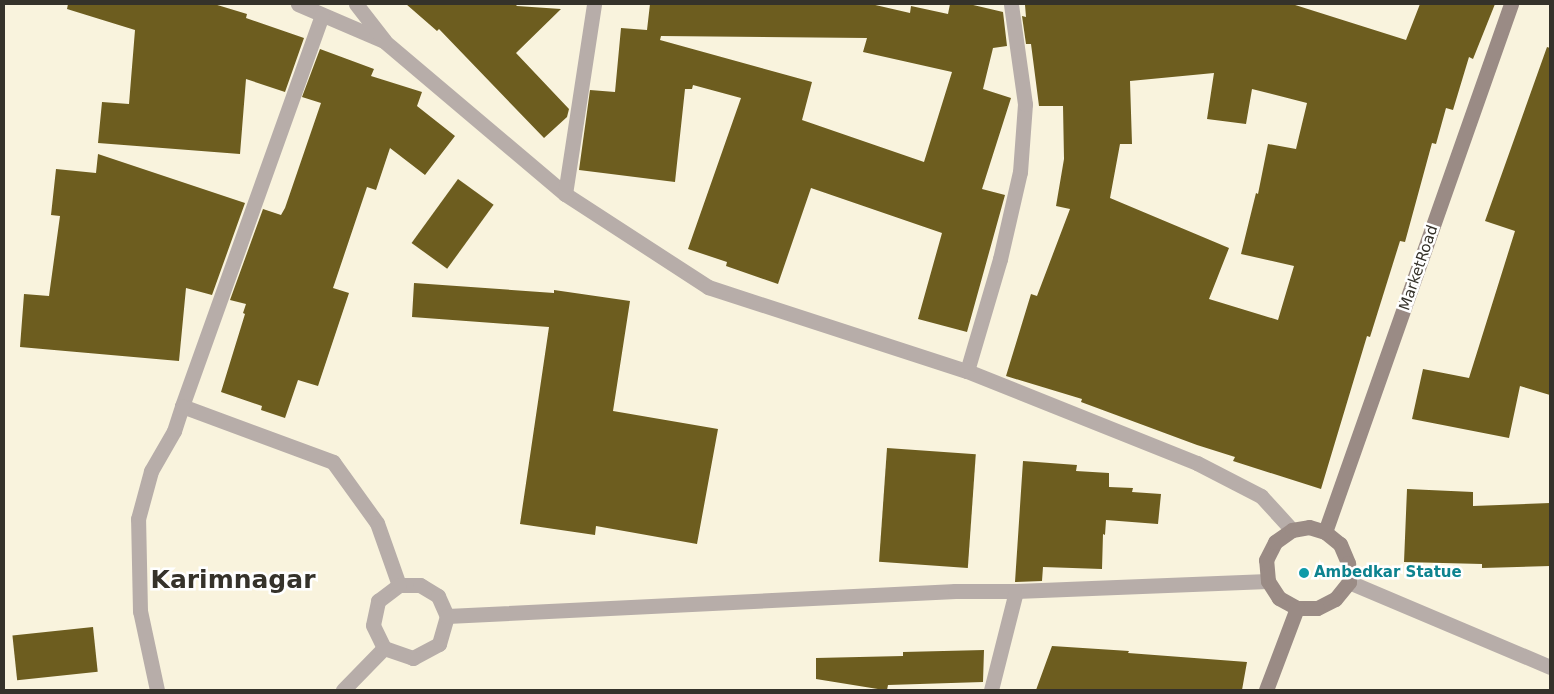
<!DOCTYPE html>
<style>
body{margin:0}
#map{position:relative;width:1554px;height:694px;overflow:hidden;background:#f9f3dd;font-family:"DejaVu Sans",sans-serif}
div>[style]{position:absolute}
.building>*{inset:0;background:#6d5d1f;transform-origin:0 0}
.street>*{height:15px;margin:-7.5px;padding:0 7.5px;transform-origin:7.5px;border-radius:7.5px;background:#b7ada9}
.secondary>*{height:15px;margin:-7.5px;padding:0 7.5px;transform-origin:7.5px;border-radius:7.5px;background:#9a8b85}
.dots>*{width:14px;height:14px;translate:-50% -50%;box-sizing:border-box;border:2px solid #fff;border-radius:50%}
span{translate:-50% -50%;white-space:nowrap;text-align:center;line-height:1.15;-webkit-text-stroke:5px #fff;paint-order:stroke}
.street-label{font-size:15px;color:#35322a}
.culture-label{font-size:15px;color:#0d838f;font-weight:700}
.left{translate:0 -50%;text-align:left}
.town-label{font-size:25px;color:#35322a;font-weight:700}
.frame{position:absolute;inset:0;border:5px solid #35322a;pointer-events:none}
</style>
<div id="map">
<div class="building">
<div style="clip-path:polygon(68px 4px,214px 4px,247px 14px,246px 18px,304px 38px,285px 92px,246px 79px,240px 154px,98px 143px,102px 102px,129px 104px,135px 30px,67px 9px)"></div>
<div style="clip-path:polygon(406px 4px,515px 4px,517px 6px,561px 9px,516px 53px,569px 109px,567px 117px,544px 138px,439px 29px,437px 31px)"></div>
<div style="clip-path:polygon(evenodd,650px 4px,871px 4px,910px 13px,911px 6px,948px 14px,950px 4px,969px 4px,1003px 12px,1007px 46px,993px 48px,983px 89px,1011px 98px,982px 189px,1005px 195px,967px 332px,918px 319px,942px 233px,811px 188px,778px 284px,726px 266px,727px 262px,688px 249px,741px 98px,693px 85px,692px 89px,685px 89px,675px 182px,579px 170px,590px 90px,615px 92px,621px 28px,647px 30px,650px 4px,661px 36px,867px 38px,863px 52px,952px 72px,924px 162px,802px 120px,812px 82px,660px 40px,661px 36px)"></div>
<div style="clip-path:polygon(evenodd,1038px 4px,1292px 4px,1406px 40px,1420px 4px,1495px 4px,1473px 59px,1469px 57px,1453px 110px,1446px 108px,1436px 144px,1432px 143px,1405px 242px,1400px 241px,1370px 337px,1367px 336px,1321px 489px,1233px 461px,1235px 457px,1197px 445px,1081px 402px,1082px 399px,1006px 376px,1031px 294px,1037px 296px,1070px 209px,1056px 206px,1064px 159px,1063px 106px,1039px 106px,1031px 44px,1026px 44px,1022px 16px,1026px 17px,1025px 5px,1038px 4px,1214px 73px,1207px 119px,1246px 124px,1252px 89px,1307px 103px,1296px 149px,1268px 144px,1258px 194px,1256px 193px,1241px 254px,1294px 266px,1278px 320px,1209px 299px,1229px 248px,1110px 198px,1120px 144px,1132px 144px,1130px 81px,1214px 73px)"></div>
<div style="clip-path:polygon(1547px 47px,1550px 48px,1550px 395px,1520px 386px,1509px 438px,1412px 419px,1423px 369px,1469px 378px,1515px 231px,1485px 221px)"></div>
<div style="clip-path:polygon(320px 49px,374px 69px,371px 76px,422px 92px,417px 106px,455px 136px,425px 175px,390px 148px,376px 190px,367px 187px,333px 288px,349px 293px,318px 386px,298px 380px,285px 418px,261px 410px,262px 406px,221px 392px,245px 314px,243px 313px,246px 304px,230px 300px,263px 209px,281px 215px,285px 208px,321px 103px,302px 97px)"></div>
<div style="clip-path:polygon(98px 154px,245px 203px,212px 295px,186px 288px,179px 361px,20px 347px,24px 294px,49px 296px,60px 216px,51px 215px,56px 169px,96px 173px)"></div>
<div style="left:458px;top:179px;width:44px;height:79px;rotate:36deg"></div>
<div style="clip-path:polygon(414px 283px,554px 293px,554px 290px,630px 301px,613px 411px,718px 429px,697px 544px,596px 526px,595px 535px,520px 524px,549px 327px,412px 317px)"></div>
<div style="left:887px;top:448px;width:89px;height:114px;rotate:4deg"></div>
<div style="clip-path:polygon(1023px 461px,1077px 465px,1076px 471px,1109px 473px,1109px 487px,1133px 488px,1132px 492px,1161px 494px,1158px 524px,1106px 520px,1105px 535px,1103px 534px,1102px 569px,1043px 567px,1042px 581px,1015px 582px)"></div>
<div style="clip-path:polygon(1407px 489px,1473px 492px,1473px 506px,1550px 503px,1550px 566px,1482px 568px,1482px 564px,1404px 562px)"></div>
<div style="left:93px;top:627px;width:45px;height:81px;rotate:84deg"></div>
<div style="clip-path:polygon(1052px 646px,1129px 651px,1128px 653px,1247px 662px,1242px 690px,1036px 690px)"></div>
<div style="clip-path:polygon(984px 650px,983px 682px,888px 685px,887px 690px,884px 690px,816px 679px,816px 658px,903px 656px,903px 652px)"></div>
</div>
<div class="street">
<div style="left:298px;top:4px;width:94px;rotate:23.3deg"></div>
<div style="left:384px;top:41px;width:237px;rotate:40.2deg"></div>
<div style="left:565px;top:194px;width:171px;rotate:33deg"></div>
<div style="left:708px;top:287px;width:272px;rotate:18deg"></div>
<div style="left:967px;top:371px;width:248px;rotate:21.8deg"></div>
<div style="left:1197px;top:463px;width:72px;rotate:27.3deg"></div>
<div style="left:1261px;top:496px;width:46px;rotate:47.6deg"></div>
<div style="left:356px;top:4px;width:46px;rotate:52.1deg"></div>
<div style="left:322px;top:15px;width:415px;rotate:109.7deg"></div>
<div style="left:182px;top:406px;width:161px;rotate:20.3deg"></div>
<div style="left:333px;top:462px;width:75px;rotate:54.2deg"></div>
<div style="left:377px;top:523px;width:66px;rotate:70.5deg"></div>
<div style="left:565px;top:194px;width:192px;rotate:-81.3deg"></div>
<div style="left:967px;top:371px;width:117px;rotate:-73.6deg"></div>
<div style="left:1000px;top:259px;width:89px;rotate:-77.1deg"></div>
<div style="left:1020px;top:172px;width:68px;rotate:-85.8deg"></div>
<div style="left:1025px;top:104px;width:101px;rotate:-98deg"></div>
<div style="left:1349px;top:582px;width:218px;rotate:22.9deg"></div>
<div style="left:399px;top:585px;width:21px"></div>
<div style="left:420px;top:585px;width:21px;rotate:31deg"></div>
<div style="left:438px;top:596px;width:22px;rotate:66deg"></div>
<div style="left:447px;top:616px;width:29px;rotate:106deg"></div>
<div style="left:439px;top:644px;width:30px;rotate:152deg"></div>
<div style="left:413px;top:658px;width:31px;rotate:-161deg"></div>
<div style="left:384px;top:648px;width:25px;rotate:-116deg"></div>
<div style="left:373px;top:625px;width:25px;rotate:-78deg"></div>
<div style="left:378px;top:601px;width:26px;rotate:-37deg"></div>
<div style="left:447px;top:616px;width:509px;rotate:-2.82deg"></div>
<div style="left:955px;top:591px;width:61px"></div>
<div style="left:1016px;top:591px;width:252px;rotate:-2.3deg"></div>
<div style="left:157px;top:690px;width:81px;rotate:-102.1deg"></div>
<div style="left:140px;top:611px;width:92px;rotate:-91.2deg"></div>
<div style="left:138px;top:519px;width:50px;rotate:-74.8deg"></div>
<div style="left:151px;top:471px;width:46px;rotate:-60.1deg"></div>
<div style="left:174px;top:431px;width:26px;rotate:-72deg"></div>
<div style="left:343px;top:690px;width:59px;rotate:-45.7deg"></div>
<div style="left:991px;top:690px;width:102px;rotate:-75.8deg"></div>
</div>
<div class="secondary">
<div style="left:1309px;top:527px;width:17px;rotate:17deg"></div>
<div style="left:1325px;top:532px;width:19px;rotate:39deg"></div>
<div style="left:1340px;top:544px;width:21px;rotate:67deg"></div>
<div style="left:1348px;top:563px;width:19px;rotate:87deg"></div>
<div style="left:1349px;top:582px;width:22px;rotate:129deg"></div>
<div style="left:1335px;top:599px;width:20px;rotate:153deg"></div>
<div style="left:1317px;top:608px;width:20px;rotate:180deg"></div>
<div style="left:1297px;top:608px;width:21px;rotate:-151deg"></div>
<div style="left:1279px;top:598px;width:20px;rotate:-123deg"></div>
<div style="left:1268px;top:581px;width:21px;rotate:-95deg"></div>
<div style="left:1266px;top:560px;width:20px;rotate:-63deg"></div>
<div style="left:1275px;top:542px;width:21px;rotate:-35deg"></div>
<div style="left:1292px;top:530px;width:17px;rotate:-10deg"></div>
<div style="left:1325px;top:532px;width:560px;rotate:-70.59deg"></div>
<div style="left:1266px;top:690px;width:88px;rotate:-69.3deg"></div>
</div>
<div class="dots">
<div style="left:1304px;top:573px;background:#0f9aa8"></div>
</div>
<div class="street-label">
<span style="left:1419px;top:268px;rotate:-71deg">MarketRoad</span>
</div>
<div class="culture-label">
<span class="left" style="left:1314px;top:573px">Ambedkar Statue</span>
</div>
<div class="town-label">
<span style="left:233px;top:580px">Karimnagar</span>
</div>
<div class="frame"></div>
</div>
